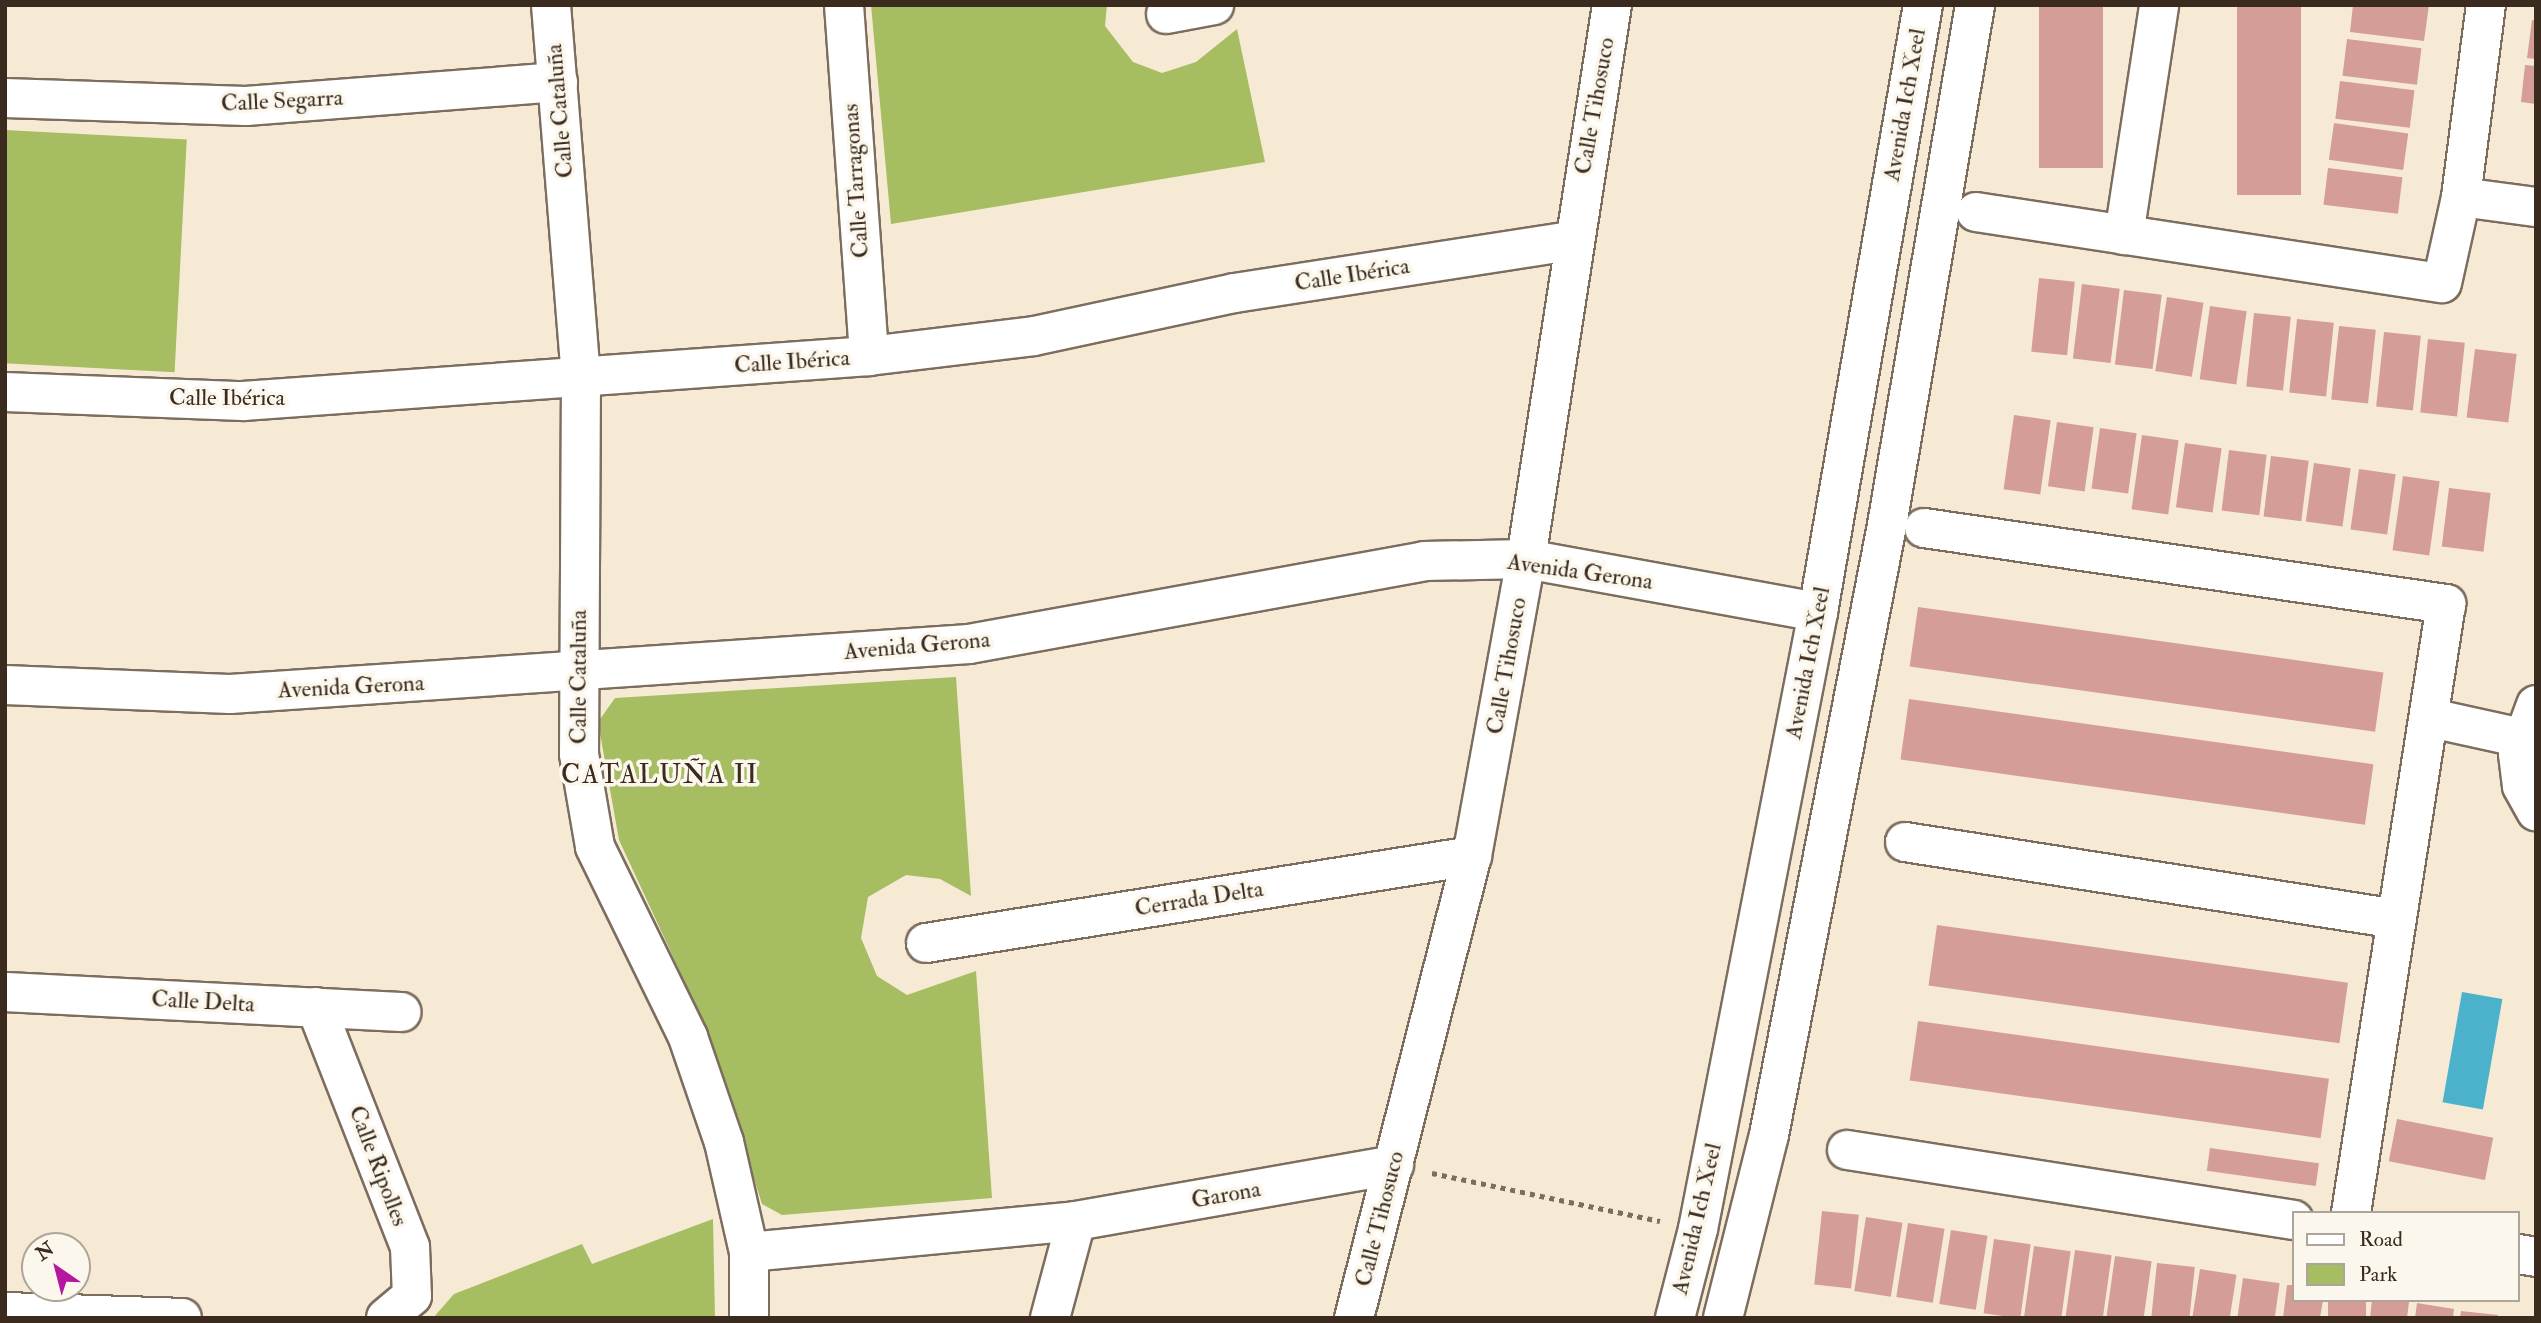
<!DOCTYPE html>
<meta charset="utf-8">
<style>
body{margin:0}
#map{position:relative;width:2541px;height:1323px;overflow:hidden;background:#f6ead5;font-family:"IM FELL Double Pica",serif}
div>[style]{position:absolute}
.green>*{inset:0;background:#a6bd62;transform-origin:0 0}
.water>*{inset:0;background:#4cb2cb;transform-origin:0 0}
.building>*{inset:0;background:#d59d98;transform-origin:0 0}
.path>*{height:4.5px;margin-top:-2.25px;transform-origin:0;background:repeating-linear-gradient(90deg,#7c6d5e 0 5px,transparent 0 10px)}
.roads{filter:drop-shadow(2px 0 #7c6d5e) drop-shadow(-2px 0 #7c6d5e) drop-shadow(0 2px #7c6d5e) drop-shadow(0 -2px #7c6d5e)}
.minor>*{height:38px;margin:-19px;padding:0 19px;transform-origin:19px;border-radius:19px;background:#fff}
.tertiary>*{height:38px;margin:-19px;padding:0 19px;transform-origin:19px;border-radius:19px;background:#fff}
span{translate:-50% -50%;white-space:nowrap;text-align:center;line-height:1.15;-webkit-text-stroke:7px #fbf7ec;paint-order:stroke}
.street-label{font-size:23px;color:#3b2a1e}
.quarter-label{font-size:26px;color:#3b2a1e;letter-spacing:2px}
.frame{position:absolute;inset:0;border:7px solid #3b2a1e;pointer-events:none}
.legend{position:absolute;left:2292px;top:1211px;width:228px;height:91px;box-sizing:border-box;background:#fbf7ec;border:2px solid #aea59a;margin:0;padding:9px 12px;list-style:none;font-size:21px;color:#3b2a1e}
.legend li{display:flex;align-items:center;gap:14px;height:35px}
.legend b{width:35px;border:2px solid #aea59a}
.north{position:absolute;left:21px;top:1232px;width:70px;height:70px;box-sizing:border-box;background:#fbf7ec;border:2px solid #aea59a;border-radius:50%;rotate:325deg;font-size:19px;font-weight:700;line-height:28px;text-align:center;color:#3b2a1e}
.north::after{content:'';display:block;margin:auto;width:24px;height:32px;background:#b5179e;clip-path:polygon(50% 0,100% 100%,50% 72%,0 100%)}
</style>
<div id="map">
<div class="green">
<div style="clip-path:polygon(871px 5px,1107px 5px,1105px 26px,1133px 62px,1162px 73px,1196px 62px,1237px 29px,1265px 162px,891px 224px)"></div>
<div style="left:5px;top:130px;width:182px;height:233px;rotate:3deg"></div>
<div style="clip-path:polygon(956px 677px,971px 896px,940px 879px,906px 875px,868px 897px,861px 938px,877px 976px,907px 995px,976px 971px,992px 1198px,782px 1215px,762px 1204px,707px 1030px,619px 840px,598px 722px,615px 698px)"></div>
<div style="clip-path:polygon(713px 1219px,715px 1318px,433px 1318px,454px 1294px,582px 1244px,592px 1264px)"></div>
</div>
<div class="water">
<div style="left:2462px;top:992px;width:41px;height:112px;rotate:10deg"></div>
</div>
<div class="building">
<div style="left:2039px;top:5px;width:64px;height:163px"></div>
<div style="left:2237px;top:5px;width:64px;height:190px"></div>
<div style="clip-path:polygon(2353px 5px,2429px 5px,2424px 41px,2350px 32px)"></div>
<div style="clip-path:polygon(2532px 20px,2536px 21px,2536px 59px,2527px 58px)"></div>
<div style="left:2347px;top:39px;width:75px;height:37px;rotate:7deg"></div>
<div style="clip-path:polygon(2525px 65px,2536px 66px,2536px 104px,2521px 102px)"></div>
<div style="left:2340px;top:81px;width:75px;height:38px;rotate:7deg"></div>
<div style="left:2334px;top:123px;width:75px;height:37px;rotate:8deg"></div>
<div style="left:2328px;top:168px;width:75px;height:37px;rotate:7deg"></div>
<div style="left:2039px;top:278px;width:36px;height:74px;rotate:6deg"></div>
<div style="left:2082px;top:284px;width:38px;height:75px;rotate:7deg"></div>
<div style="left:2124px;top:290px;width:38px;height:75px;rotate:7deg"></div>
<div style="left:2167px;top:297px;width:37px;height:75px;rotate:9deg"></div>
<div style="left:2210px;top:306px;width:37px;height:74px;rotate:8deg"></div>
<div style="left:2254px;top:313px;width:37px;height:74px;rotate:6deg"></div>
<div style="left:2297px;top:319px;width:37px;height:74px;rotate:6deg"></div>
<div style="left:2339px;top:326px;width:37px;height:74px;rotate:6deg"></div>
<div style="left:2384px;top:332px;width:37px;height:75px;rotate:6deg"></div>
<div style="left:2428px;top:339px;width:37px;height:74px;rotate:6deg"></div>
<div style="left:2475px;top:349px;width:42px;height:69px;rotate:7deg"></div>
<div style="left:2014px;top:415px;width:37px;height:75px;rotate:8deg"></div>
<div style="left:2057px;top:422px;width:37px;height:65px;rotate:8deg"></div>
<div style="left:2100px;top:428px;width:37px;height:61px;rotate:8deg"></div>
<div style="left:2142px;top:435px;width:37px;height:75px;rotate:8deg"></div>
<div style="left:2185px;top:443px;width:37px;height:65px;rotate:8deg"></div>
<div style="left:2229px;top:450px;width:38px;height:61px;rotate:7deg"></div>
<div style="left:2271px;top:456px;width:38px;height:61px;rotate:7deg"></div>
<div style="left:2314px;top:463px;width:37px;height:59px;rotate:8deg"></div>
<div style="left:2359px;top:469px;width:37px;height:61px;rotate:8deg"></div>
<div style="left:2403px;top:476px;width:37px;height:75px;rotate:8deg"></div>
<div style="left:2449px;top:488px;width:42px;height:59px;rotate:7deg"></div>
<div style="left:1918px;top:607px;width:470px;height:60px;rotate:8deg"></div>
<div style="left:1909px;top:699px;width:469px;height:61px;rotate:8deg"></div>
<div style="left:1937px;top:925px;width:415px;height:61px;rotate:8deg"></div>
<div style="left:1918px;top:1021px;width:415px;height:60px;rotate:8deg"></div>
<div style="left:2397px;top:1119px;width:98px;height:43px;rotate:11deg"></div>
<div style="left:2210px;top:1148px;width:110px;height:23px;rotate:8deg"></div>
<div style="left:1822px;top:1211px;width:37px;height:74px;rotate:6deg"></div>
<div style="left:1866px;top:1217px;width:37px;height:75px;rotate:9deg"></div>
<div style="left:1908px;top:1223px;width:37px;height:75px;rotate:9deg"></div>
<div style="left:1951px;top:1230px;width:37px;height:75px;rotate:9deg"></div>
<div style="left:1994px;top:1239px;width:37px;height:75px;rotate:8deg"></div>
<div style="left:2034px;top:1246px;width:37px;height:73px;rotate:8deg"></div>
<div style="left:2075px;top:1250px;width:37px;height:69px;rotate:8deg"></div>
<div style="left:2115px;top:1256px;width:37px;height:63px;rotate:8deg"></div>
<div style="left:2157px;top:1263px;width:38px;height:56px;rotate:6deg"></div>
<div style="left:2200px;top:1269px;width:37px;height:49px;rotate:9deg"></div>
<div style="left:2243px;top:1278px;width:37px;height:40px;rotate:8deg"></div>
<div style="clip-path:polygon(2287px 1285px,2294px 1285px,2294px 1300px,2323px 1300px,2320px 1318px,2283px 1318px)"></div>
<div style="left:2328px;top:1300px;width:38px;height:18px"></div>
<div style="clip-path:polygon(2372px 1300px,2409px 1302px,2407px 1318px,2370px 1318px)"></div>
<div style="clip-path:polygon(2417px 1303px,2454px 1309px,2453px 1318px,2415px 1318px)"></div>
<div style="clip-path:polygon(2461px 1311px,2498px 1315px,2497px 1318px,2460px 1318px)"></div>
</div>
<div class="path">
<div style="left:1432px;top:1173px;width:233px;rotate:11.9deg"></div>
</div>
<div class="roads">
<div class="minor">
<div style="left:551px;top:5px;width:373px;rotate:85.4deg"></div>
<div style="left:581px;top:377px;width:377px;rotate:90.3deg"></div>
<div style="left:579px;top:754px;width:94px;rotate:80.2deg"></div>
<div style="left:595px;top:847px;width:212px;rotate:63.9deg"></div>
<div style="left:688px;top:1037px;width:111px;rotate:71.1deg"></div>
<div style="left:724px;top:1142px;width:113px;rotate:77.2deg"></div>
<div style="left:749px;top:1252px;width:66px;rotate:90deg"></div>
<div style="left:844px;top:5px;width:352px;rotate:85.9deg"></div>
<div style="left:1166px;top:14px;width:49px;rotate:-10.6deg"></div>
<div style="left:5px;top:98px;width:241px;rotate:1.9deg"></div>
<div style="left:246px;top:106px;width:313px;rotate:-4.4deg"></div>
<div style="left:2461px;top:197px;width:76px;rotate:7.6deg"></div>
<div style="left:1976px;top:212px;width:471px;rotate:8.7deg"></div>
<div style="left:2442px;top:283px;width:88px;rotate:-77.5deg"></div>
<div style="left:2461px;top:197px;width:194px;rotate:-82.6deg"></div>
<div style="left:2124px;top:235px;width:233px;rotate:-81.3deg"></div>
<div style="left:5px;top:392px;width:238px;rotate:2.2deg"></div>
<div style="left:243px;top:401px;width:628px;rotate:-4.11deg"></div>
<div style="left:869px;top:356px;width:166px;rotate:-6.9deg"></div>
<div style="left:1034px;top:336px;width:205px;rotate:-12.1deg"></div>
<div style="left:1234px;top:293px;width:341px;rotate:-8.8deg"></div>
<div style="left:1924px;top:528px;width:528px;rotate:8.28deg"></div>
<div style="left:2446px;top:604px;width:616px;rotate:98.87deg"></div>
<div style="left:5px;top:685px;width:225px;rotate:2.3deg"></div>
<div style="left:230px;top:694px;width:741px;rotate:-3.87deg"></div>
<div style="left:969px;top:644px;width:463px;rotate:-10.3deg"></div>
<div style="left:1424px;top:561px;width:102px;rotate:-1.1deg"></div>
<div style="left:1526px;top:559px;width:297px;rotate:10.3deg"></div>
<div style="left:2536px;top:705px;width:52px;rotate:110.2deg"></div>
<div style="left:2518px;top:754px;width:32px;rotate:83deg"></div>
<div style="left:2522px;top:786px;width:29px;rotate:61deg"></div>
<div style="left:2431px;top:718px;width:93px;rotate:12.4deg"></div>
<div style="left:1905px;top:842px;width:494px;rotate:8.9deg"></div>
<div style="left:926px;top:943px;width:553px;rotate:-9.05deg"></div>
<div style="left:5px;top:992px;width:397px;rotate:2.9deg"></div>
<div style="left:316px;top:1007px;width:258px;rotate:68.6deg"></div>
<div style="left:410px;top:1247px;width:49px;rotate:87.7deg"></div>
<div style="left:412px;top:1296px;width:34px;rotate:140deg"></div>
<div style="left:1847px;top:1150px;width:452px;rotate:8.9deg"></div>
<div style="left:749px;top:1252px;width:328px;rotate:-5.4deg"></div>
<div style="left:1076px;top:1221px;width:323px;rotate:-10deg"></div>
<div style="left:2518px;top:1254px;width:18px;rotate:9deg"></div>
<div style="left:5px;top:1312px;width:177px;rotate:1.9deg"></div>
<div style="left:1050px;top:1318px;width:100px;rotate:-75deg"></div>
<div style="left:1354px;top:1318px;width:477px;rotate:-75.7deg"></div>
<div style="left:1472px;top:856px;width:302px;rotate:-79.7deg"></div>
<div style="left:1526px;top:559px;width:561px;rotate:-81.18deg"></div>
</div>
<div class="tertiary">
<div style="left:1675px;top:1318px;width:92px;rotate:-75.5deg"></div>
<div style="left:1698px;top:1229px;width:629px;rotate:-78.99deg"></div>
<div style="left:1818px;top:612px;width:616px;rotate:-80.19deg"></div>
<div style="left:1723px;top:1318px;width:189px;rotate:-75.9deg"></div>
<div style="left:1769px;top:1135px;width:621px;rotate:-79.05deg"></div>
<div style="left:1887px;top:525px;width:527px;rotate:-80.39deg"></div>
</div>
</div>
<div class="street-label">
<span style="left:282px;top:101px;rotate:-3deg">Calle Segarra</span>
<span style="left:1905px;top:105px;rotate:-80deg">Avenida Ich Xeel</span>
<span style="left:1595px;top:106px;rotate:-80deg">Calle Tihosuco</span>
<span style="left:560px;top:111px;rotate:-95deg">Calle Cataluña</span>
<span style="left:856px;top:181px;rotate:-94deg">Calle Tarragonas</span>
<span style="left:1352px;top:275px;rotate:-9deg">Calle Ibérica</span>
<span style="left:792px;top:362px;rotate:-4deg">Calle Ibérica</span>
<span style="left:227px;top:398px">Calle Ibérica</span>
<span style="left:1580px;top:572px;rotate:8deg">Avenida Gerona</span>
<span style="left:917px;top:646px;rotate:-5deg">Avenida Gerona</span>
<span style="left:1808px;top:663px;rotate:-79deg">Avenida Ich Xeel</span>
<span style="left:1507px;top:666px;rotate:-80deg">Calle Tihosuco</span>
<span style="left:579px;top:677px;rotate:-90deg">Calle Cataluña</span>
<span style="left:351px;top:687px;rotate:-3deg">Avenida Gerona</span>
<span style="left:1199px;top:899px;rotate:-9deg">Cerrada Delta</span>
<span style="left:203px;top:1002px;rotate:3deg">Calle Delta</span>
<span style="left:378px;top:1166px;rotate:69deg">Calle Ripolles</span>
<span style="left:1226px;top:1195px;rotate:-10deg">Garona</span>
<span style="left:1380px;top:1219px;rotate:-76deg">Calle Tihosuco</span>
<span style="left:1697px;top:1219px;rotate:-77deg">Avenida Ich Xeel</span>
</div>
<div class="quarter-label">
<span style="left:660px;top:776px">CATALUÑA II</span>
</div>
<div class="frame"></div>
<ul class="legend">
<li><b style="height:9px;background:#fff"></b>Road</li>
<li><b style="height:19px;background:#a6bd62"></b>Park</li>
</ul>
<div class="north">N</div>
</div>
